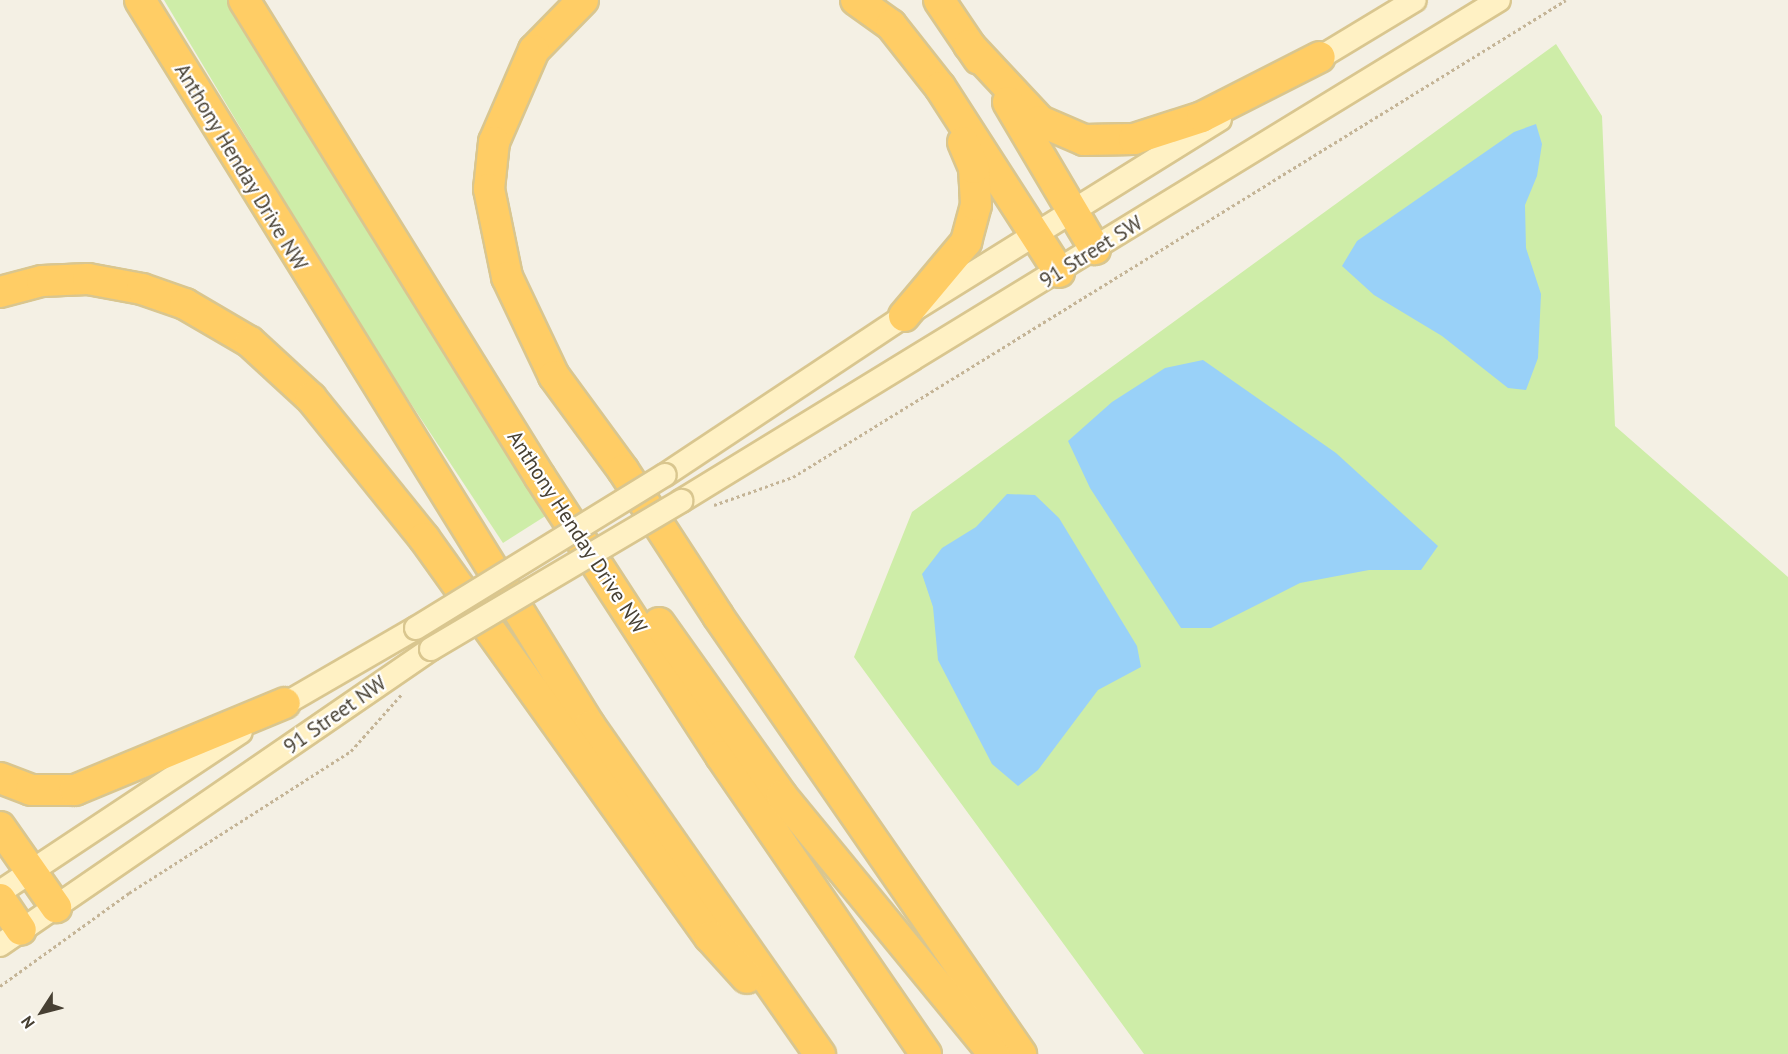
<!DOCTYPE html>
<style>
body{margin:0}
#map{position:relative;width:1788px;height:1054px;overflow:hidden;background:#f4f0e4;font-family:"PT Sans",sans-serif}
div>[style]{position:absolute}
.green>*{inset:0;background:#ceeda8}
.water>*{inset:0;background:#99d1f8}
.path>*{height:3px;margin-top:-1.5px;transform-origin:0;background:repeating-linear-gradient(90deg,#c4b496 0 3px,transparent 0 6px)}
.roads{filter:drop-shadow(2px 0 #d9c68f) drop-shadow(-2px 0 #d9c68f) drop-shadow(0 2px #d9c68f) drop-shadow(0 -2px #d9c68f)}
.secondary>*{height:22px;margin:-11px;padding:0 11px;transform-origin:11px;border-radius:11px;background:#fff1c4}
.motorway>*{height:30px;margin:-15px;padding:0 15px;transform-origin:15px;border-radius:15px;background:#ffcd65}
.bridges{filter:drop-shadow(2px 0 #d9c68f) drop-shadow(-2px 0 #d9c68f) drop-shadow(0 2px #d9c68f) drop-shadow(0 -2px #d9c68f)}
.secondary-bridge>*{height:22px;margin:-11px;padding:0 11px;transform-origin:11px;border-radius:11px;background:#fff1c4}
span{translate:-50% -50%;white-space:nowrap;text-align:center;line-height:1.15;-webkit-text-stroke:4.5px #fff;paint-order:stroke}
.street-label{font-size:21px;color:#474033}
.north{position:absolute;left:12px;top:982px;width:60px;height:60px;-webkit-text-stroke:4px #fff;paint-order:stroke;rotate:234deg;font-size:16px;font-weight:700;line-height:24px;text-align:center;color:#474033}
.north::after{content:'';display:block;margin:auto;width:21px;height:27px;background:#474033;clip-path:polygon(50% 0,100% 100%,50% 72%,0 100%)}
</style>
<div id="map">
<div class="green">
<div style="clip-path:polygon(164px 0,232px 0,547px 515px,503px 543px,355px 319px)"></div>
<div style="clip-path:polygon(1556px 44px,1602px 116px,1615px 426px,1788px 577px,1788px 1054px,1144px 1054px,854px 657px,912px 512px)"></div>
</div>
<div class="water">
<div style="clip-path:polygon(1536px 124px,1542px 144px,1537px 176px,1525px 205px,1526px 248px,1541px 294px,1538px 358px,1526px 390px,1508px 388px,1442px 336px,1374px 295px,1342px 266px,1357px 241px,1514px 132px)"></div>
<div style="clip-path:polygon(1203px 360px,1336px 453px,1438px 546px,1421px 570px,1369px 570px,1300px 583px,1211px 628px,1181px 628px,1090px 488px,1068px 441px,1112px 402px,1165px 368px)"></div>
<div style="clip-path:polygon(1007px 494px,1035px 495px,1059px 518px,1137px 646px,1141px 667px,1098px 690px,1038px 770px,1018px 786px,992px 764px,938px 660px,933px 607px,922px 574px,942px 548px,976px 527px)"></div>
</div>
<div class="path">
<div style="left:714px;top:505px;width:84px;rotate:-19.5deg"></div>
<div style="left:793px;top:477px;width:908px;rotate:-31.68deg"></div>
<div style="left:0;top:986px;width:159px;rotate:-35.8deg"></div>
<div style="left:129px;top:893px;width:264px;rotate:-32.6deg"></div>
<div style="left:351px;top:751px;width:76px;rotate:-48.2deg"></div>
</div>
<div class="roads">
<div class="secondary">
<div style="left:1306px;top:66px;width:127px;rotate:-31.2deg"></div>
<div style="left:665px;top:475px;width:287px;rotate:-33.6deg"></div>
<div style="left:904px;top:316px;width:372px;rotate:-31.9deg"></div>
<div style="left:681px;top:501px;width:959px;rotate:-31.49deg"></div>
<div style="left:271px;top:712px;width:168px;rotate:-30.1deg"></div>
<div style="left:0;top:892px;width:289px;rotate:-33.6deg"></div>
<div style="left:0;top:945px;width:523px;rotate:-34.48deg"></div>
</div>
<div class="motorway">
<div style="left:140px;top:0;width:854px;rotate:58.21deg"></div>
<div style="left:590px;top:726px;width:401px;rotate:55deg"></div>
<div style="left:244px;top:0;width:561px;rotate:58.18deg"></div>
<div style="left:540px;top:477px;width:333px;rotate:57deg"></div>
<div style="left:721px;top:756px;width:362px;rotate:55.5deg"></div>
<div style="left:583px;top:0;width:70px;rotate:134.4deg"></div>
<div style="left:534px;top:50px;width:100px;rotate:113.5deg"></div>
<div style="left:494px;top:142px;width:47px;rotate:96.1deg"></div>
<div style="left:489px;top:189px;width:90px;rotate:78.4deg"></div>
<div style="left:507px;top:277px;width:110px;rotate:64.6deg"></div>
<div style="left:554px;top:376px;width:117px;rotate:53.7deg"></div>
<div style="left:623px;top:470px;width:174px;rotate:56.9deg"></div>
<div style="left:718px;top:616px;width:533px;rotate:55.33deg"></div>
<div style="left:856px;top:0;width:43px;rotate:35.5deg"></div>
<div style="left:891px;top:25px;width:79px;rotate:51.7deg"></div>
<div style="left:940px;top:87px;width:220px;rotate:57.2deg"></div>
<div style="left:939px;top:0;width:71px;rotate:55.9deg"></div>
<div style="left:969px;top:45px;width:104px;rotate:46.9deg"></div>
<div style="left:1040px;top:121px;width:48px;rotate:23.4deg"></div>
<div style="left:1084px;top:140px;width:50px;rotate:-1.1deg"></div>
<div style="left:1134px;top:139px;width:71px;rotate:-17.9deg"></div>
<div style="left:1202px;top:117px;width:132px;rotate:-27deg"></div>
<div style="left:1008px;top:102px;width:171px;rotate:59.4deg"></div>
<div style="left:0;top:292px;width:43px;rotate:-14.7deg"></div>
<div style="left:42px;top:281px;width:46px;rotate:-2.5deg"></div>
<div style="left:88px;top:279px;width:55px;rotate:10.5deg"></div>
<div style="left:142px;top:289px;width:46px;rotate:19.2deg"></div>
<div style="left:185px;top:304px;width:75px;rotate:30.3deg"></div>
<div style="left:250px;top:342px;width:83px;rotate:42.6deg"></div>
<div style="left:311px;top:398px;width:180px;rotate:51.1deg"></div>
<div style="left:424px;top:538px;width:491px;rotate:54.4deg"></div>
<div style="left:710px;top:937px;width:55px;rotate:47.9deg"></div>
<div style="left:904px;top:316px;width:97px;rotate:-50deg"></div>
<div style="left:966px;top:242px;width:38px;rotate:-75deg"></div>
<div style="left:976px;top:205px;width:37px;rotate:-93deg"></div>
<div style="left:974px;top:168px;width:28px;rotate:-113deg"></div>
<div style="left:659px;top:623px;width:212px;rotate:54.6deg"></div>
<div style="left:782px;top:796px;width:334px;rotate:50.6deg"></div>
<div style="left:0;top:778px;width:33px;rotate:21deg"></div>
<div style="left:31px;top:790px;width:44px"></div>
<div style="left:75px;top:790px;width:227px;rotate:-22.5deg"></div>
<div style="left:0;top:827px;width:98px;rotate:55deg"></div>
<div style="left:0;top:899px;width:37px;rotate:56deg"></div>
</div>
</div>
<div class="bridges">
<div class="secondary-bridge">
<div style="left:416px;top:628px;width:292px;rotate:-31.6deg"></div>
<div style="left:431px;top:649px;width:291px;rotate:-30.6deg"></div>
</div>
</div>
<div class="street-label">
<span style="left:241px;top:167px;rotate:59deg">Anthony Henday Drive NW</span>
<span style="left:1091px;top:252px;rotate:-32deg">91 Street SW</span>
<span style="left:577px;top:532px;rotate:57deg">Anthony Henday Drive NW</span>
<span style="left:335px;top:715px;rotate:-35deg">91 Street NW</span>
</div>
<div class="north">N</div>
</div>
